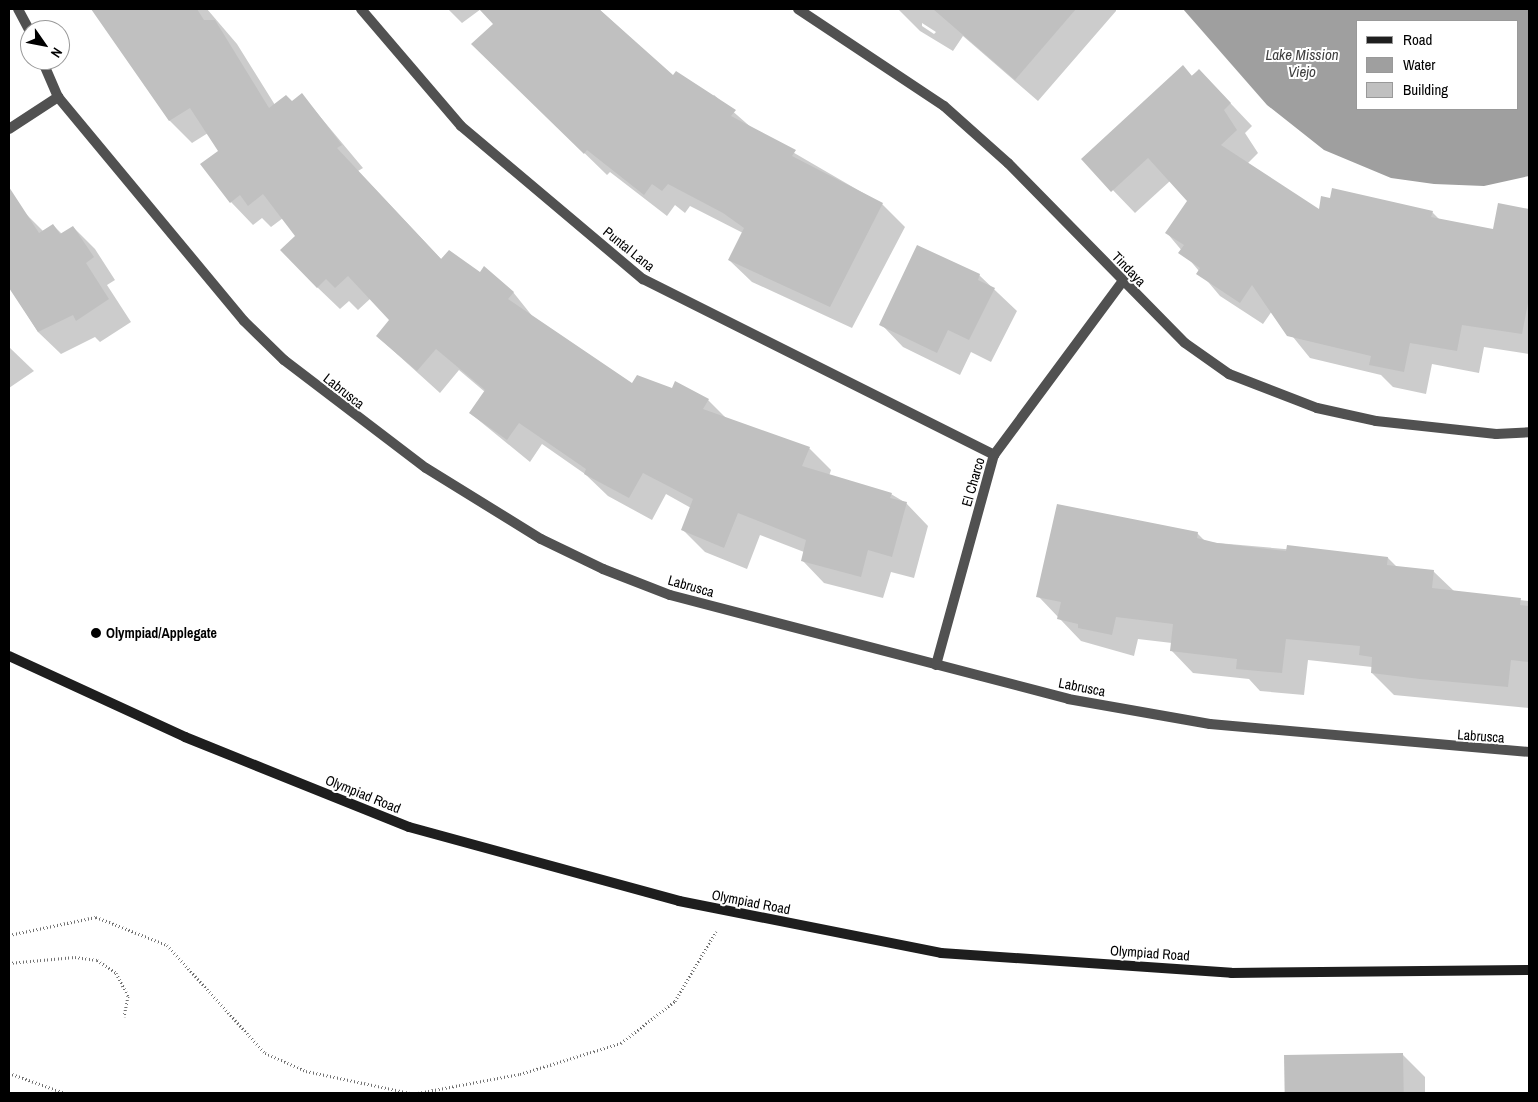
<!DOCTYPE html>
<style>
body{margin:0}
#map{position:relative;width:1538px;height:1102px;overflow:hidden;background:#fff;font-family:"Archivo Narrow",sans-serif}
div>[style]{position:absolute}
.water>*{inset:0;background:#9f9f9f}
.shadow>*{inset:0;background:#0003}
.building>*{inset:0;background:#c0c0c0;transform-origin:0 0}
.path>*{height:3px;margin-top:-1.5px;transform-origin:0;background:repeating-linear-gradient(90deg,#737373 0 1px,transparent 0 3.5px)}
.service>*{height:10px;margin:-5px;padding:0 5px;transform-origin:5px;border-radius:5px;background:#515151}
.minor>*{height:10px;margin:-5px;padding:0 5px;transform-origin:5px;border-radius:5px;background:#515151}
.secondary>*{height:10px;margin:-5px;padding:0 5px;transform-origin:5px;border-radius:5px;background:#1e1e1e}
.dots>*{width:14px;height:14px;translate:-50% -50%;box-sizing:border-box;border:2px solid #fff;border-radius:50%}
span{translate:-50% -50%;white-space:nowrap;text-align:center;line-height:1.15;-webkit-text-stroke:4px #fff;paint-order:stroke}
.street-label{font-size:14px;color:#000}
.poi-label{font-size:14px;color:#000;font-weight:700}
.left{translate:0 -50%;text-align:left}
.water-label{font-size:15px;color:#404040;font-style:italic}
.frame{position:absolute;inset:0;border:10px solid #000;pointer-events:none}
.legend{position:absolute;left:1356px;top:20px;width:162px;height:90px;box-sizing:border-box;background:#fff;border:1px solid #999;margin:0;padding:6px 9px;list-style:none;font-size:15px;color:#000}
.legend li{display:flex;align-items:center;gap:10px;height:25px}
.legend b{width:25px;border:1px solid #999}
.north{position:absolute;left:20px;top:20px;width:50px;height:50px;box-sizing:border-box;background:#fff;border:1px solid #999;border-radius:50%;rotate:123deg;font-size:14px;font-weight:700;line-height:20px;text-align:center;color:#000}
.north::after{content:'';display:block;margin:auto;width:18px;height:22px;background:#000;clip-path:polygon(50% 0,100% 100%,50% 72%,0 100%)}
</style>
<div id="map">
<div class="water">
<div style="clip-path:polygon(evenodd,1183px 9px,1529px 9px,1529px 176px,1484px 186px,1434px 184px,1391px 178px,1324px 150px,1267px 105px,1183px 9px,1357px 21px,1517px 21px,1517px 109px,1357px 109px,1357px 21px)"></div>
</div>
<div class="shadow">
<div style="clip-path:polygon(93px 9px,207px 9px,237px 44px,275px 105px,292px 103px,302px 95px,363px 168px,358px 171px,442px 260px,480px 273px,513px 292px,533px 317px,633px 385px,708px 400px,726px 418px,809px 448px,831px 470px,829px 476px,891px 494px,906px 503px,928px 526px,914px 578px,891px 572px,883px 598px,824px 583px,802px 560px,804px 552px,760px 535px,747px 569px,705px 552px,682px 529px,691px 508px,666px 494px,652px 520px,608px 496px,585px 474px,542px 444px,530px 462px,470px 413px,485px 392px,459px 370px,440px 393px,377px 336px,391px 320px,371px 298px,358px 310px,349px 301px,340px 309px,317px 287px,297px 236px,283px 218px,271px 227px,262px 218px,253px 225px,231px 202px,220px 151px,208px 133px,192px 143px,170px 121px)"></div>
<div style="clip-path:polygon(448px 9px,599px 9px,673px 77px,710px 99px,714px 95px,753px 129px,882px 204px,905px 227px,852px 328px,752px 282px,729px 260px,743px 233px,690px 206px,685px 213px,675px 205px,667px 216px,610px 172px,607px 175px,495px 66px,495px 24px,481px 9px,462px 23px)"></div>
<div style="clip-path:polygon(evenodd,898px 9px,1116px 9px,1116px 11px,1038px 101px,963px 36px,953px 51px,920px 31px,898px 9px,922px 23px,936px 32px,934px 34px,922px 26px,922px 23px)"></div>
<div style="clip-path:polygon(1199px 70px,1252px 126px,1245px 133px,1258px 153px,1247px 164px,1320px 211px,1432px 212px,1440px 220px,1494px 230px,1499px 204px,1529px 210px,1529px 354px,1484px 347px,1479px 373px,1432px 364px,1426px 394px,1393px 387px,1381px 375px,1310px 358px,1272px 311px,1263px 324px,1220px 296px,1167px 233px,1189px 201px,1170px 181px,1135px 213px,1083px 159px)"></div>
<div style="clip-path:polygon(25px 213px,43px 231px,53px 225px,62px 234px,73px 227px,95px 249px,115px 280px,107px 285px,131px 322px,100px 342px,95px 337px,61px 354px,38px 332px,9px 286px,9px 223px)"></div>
<div style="clip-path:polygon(979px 275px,1017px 311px,991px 362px,971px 352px,960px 375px,903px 347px,881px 324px)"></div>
<div style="clip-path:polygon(9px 347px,34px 371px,9px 388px)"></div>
<div style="clip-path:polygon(1197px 533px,1206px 542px,1388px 558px,1397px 567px,1433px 571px,1455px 592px,1529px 601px,1529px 708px,1394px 695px,1372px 673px,1372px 667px,1308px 660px,1304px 695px,1260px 691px,1249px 679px,1193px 673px,1171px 650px,1172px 643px,1138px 639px,1134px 656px,1081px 641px,1038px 596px)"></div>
<div style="clip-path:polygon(1402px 1054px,1425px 1077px,1425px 1093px,1287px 1093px,1285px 1059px)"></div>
</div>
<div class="building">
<div style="clip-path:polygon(91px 9px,197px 9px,204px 20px,215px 20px,269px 108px,286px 95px,292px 101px,302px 93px,342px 145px,337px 148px,441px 259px,449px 250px,480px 272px,484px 266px,514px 292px,508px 299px,632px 383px,637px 375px,672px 388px,675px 381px,709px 399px,703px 409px,810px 447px,802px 466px,892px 493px,890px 498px,907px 502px,892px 557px,868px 550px,861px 577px,801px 561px,806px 540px,738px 513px,724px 548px,681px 530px,693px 499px,643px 473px,629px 498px,584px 474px,586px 469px,519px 423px,507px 440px,469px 413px,485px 390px,436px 349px,417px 371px,376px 336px,389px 320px,348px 276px,335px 288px,326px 279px,317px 288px,280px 250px,295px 236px,263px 194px,248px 206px,240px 195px,230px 203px,200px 164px,218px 151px,190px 108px,169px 121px)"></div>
<div style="clip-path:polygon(479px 9px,599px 9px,673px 75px,676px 71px,736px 110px,731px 116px,796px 150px,792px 156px,883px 203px,830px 307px,728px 260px,744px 228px,723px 213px,668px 184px,662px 191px,652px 184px,644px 195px,587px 150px,584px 154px,471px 44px,493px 24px)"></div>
<div style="clip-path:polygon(933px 9px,1076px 9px,1015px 80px)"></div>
<div style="clip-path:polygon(1183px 65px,1192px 76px,1199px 69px,1231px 103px,1224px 110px,1237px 130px,1221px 145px,1319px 209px,1321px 196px,1330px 198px,1332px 188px,1433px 211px,1431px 217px,1493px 229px,1498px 203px,1529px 209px,1529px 298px,1522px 334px,1462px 325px,1457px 351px,1410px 343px,1404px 372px,1369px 365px,1371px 356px,1287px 336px,1252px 285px,1240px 303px,1196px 274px,1200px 268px,1178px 253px,1184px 245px,1165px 233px,1187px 201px,1148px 158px,1111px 192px,1081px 159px)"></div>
<div style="clip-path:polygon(9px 187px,39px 233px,53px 224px,60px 234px,73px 226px,94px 257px,86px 263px,109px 299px,76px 321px,73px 315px,38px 332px,9px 288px)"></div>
<div style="clip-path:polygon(917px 245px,980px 274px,978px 280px,995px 288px,969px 340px,948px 330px,937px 353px,879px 325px)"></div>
<div style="clip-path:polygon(1057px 504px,1198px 532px,1197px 538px,1217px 543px,1286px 551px,1287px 545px,1388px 557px,1387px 565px,1434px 570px,1432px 588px,1521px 598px,1520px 605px,1529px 606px,1529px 662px,1511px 660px,1508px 687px,1420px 679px,1371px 673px,1372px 657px,1359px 655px,1360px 646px,1286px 639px,1282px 673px,1236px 669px,1237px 659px,1170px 651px,1173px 624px,1116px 617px,1112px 635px,1078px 628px,1078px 624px,1057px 619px,1061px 602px,1036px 597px)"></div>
<div style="left:1403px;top:1053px;width:40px;height:119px;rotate:89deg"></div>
</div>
<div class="path">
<div style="left:9px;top:935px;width:89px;rotate:-11.7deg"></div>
<div style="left:96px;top:917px;width:76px;rotate:21.5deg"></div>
<div style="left:167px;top:945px;width:146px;rotate:47.8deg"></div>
<div style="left:265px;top:1053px;width:45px;rotate:23.7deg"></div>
<div style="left:306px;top:1071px;width:106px;rotate:11.9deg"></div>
<div style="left:9px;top:963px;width:66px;rotate:-5.2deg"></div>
<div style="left:75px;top:957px;width:22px;rotate:8deg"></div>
<div style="left:97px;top:960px;width:23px;rotate:34deg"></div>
<div style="left:116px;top:973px;width:26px;rotate:62deg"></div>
<div style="left:128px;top:996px;width:21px;rotate:101deg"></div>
<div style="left:9px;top:1073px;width:59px;rotate:19.7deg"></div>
<div style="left:418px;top:1093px;width:104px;rotate:-10.6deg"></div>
<div style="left:520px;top:1074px;width:106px;rotate:-17.1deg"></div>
<div style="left:621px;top:1043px;width:68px;rotate:-37.9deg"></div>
<div style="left:675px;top:1001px;width:81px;rotate:-59.6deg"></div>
</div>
<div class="service">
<div style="left:1496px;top:434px;width:33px;rotate:-3deg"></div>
</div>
<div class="minor">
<div style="left:18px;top:9px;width:26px;rotate:62deg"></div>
<div style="left:361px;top:9px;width:154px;rotate:49.5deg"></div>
<div style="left:461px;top:126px;width:238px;rotate:40.1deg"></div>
<div style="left:643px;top:279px;width:393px;rotate:26.6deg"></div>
<div style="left:798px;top:9px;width:175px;rotate:33.6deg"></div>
<div style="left:944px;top:106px;width:86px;rotate:41.7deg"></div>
<div style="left:1008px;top:163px;width:252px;rotate:45.5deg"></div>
<div style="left:1185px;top:343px;width:54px;rotate:35.2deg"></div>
<div style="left:1229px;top:374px;width:94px;rotate:21.1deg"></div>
<div style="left:1317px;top:408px;width:60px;rotate:12.4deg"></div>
<div style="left:1376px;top:421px;width:121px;rotate:6.2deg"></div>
<div style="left:42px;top:60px;width:40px;rotate:66.6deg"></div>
<div style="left:58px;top:97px;width:291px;rotate:50.3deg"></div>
<div style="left:244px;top:321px;width:56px;rotate:44.3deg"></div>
<div style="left:284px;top:360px;width:178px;rotate:37.3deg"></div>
<div style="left:426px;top:468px;width:135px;rotate:31.7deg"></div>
<div style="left:541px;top:539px;width:69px;rotate:25.8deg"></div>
<div style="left:603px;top:569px;width:72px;rotate:21.2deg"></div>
<div style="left:670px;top:595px;width:411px;rotate:14.6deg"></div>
<div style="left:1068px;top:699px;width:144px;rotate:10deg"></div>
<div style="left:1210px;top:724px;width:320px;rotate:5deg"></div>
<div style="left:9px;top:129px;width:59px;rotate:-33.1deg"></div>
<div style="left:936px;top:665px;width:218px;rotate:-74.6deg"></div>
<div style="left:994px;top:455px;width:215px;rotate:-53.5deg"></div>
</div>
<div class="secondary">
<div style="left:9px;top:656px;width:194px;rotate:24.7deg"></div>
<div style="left:185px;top:737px;width:241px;rotate:21.9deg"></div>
<div style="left:409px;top:827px;width:280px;rotate:15.3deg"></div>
<div style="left:679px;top:901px;width:267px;rotate:11.2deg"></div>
<div style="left:941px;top:953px;width:291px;rotate:3.9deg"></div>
<div style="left:1231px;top:973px;width:298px;rotate:-0.6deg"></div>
</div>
<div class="dots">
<div style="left:96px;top:633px;background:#000"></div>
</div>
<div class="street-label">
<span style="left:629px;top:249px;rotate:39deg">Puntal Lana</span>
<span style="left:1129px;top:269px;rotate:46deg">Tindaya</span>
<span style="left:344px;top:391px;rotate:38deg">Labrusca</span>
<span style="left:973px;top:482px;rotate:-74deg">El Charco</span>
<span style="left:691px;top:586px;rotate:16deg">Labrusca</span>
<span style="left:1082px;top:687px;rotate:11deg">Labrusca</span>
<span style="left:1481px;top:736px;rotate:4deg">Labrusca</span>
<span style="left:363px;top:794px;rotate:22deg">Olympiad Road</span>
<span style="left:751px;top:902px;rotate:11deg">Olympiad Road</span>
<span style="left:1150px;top:953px;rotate:4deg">Olympiad Road</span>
</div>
<div class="poi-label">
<span class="left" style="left:106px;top:633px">Olympiad/Applegate</span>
</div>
<div class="water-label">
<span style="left:1302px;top:63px">Lake Mission<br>Viejo</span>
</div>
<div class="frame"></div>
<ul class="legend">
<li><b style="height:6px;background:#1e1e1e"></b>Road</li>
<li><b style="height:14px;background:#9f9f9f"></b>Water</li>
<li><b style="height:14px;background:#c0c0c0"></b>Building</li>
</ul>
<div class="north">N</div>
</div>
